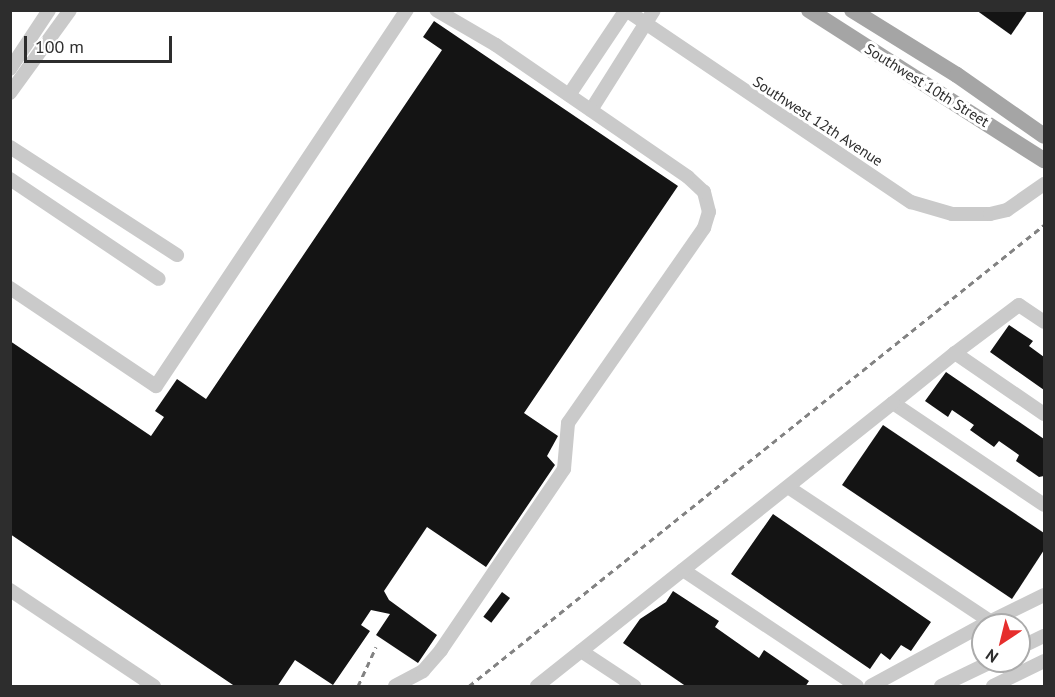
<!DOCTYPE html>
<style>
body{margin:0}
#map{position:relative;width:1055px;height:697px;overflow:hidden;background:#fff;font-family:"PT Sans",sans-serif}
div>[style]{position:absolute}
.building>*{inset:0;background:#141414;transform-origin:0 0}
.minor>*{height:14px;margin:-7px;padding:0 7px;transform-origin:7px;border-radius:7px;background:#cacaca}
.major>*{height:16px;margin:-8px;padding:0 8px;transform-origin:8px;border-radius:8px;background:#a5a5a5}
.rail>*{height:3px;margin-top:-1.5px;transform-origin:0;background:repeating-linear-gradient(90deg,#828282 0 6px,transparent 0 10.5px)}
span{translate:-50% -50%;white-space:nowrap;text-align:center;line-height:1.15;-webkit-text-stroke:6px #fff;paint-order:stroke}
.street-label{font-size:15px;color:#2d2d2d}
.frame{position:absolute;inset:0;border:12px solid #2d2d2d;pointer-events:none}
.north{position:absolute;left:971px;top:613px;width:60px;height:60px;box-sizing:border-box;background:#fff;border:2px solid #ababab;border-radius:50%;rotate:215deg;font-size:16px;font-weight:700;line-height:24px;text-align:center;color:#2d2d2d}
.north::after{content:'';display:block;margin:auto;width:21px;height:27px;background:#e62e2d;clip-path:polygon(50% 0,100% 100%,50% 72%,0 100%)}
.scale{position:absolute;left:24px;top:36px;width:148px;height:27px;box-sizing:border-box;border:3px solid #2d2d2d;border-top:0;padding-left:8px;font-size:18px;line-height:21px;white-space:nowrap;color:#2d2d2d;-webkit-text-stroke:4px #fff;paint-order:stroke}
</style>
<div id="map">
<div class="building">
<div style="clip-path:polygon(976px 10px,1028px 10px,1011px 35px)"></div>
<div style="clip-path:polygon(434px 21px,678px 186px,524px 413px,558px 436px,547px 456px,555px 465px,486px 567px,427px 527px,384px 591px,389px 600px,437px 635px,418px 663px,376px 635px,390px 614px,371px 610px,361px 625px,370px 631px,333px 685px,295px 660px,277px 687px,236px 687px,10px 534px,10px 341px,151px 436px,164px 417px,155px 411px,177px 379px,206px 399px,442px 50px,423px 37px)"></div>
<div style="clip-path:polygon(1009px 325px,1033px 341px,1029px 346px,1044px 357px,1044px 390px,990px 352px)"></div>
<div style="clip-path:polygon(946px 372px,1044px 439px,1044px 476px,1039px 477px,1016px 461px,1019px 455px,999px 441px,994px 447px,970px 430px,974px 425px,952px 410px,948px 417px,925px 401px)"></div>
<div style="clip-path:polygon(883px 425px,1044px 533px,1044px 550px,1012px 599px,842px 485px)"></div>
<div style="clip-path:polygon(773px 514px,931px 622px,911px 651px,901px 645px,890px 660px,881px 653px,870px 669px,731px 574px)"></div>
<div style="clip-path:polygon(673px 591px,719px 621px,715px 627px,759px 658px,764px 650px,809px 681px,805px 687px,687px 687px,623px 643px,640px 619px,666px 602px)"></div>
<div style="left:502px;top:592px;width:10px;height:31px;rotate:37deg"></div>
</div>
<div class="minor">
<div style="left:626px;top:10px;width:344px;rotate:34deg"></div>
<div style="left:911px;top:202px;width:43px;rotate:16.3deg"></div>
<div style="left:952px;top:214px;width:38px"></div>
<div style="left:990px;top:214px;width:17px;rotate:-13deg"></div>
<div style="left:1007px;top:210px;width:45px;rotate:-35.1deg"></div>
<div style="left:10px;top:69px;width:71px;rotate:-56.5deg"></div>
<div style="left:10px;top:93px;width:102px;rotate:-54.1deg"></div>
<div style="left:569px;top:95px;width:102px;rotate:-56.2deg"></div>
<div style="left:591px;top:110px;width:118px;rotate:-57.8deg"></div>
<div style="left:10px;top:147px;width:199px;rotate:32.9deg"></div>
<div style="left:10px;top:179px;width:179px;rotate:33.9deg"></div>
<div style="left:10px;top:288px;width:176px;rotate:33.9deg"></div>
<div style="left:156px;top:386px;width:452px;rotate:-56.3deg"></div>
<div style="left:955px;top:353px;width:80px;rotate:-36.9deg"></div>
<div style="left:1019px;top:305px;width:30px;rotate:34deg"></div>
<div style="left:1044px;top:414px;width:108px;rotate:-145.6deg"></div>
<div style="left:955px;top:353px;width:80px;rotate:141.1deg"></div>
<div style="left:893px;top:403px;width:182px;rotate:34deg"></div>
<div style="left:788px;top:487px;width:242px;rotate:33.6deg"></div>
<div style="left:683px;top:570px;width:209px;rotate:33.7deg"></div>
<div style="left:10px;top:590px;width:173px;rotate:33.7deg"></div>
<div style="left:983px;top:625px;width:68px;rotate:-26.2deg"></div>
<div style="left:1019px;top:648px;width:28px;rotate:-26deg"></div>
<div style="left:581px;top:651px;width:64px;rotate:33.4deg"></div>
<div style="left:395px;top:686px;width:32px;rotate:-28deg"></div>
<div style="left:423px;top:671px;width:28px;rotate:-49deg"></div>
<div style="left:441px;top:650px;width:219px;rotate:-55.8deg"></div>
<div style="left:564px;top:469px;width:46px;rotate:-85deg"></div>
<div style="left:568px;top:423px;width:238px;rotate:-55.1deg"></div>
<div style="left:704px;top:228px;width:17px;rotate:-73deg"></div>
<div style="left:709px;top:212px;width:21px;rotate:-104deg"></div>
<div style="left:704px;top:192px;width:22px;rotate:-137deg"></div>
<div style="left:688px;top:177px;width:233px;rotate:-145.5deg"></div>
<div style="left:496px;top:45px;width:69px;rotate:-149.7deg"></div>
<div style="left:537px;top:686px;width:455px;rotate:-38.5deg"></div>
<div style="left:871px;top:686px;width:128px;rotate:-28.6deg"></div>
<div style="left:941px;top:686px;width:58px;rotate:-25.7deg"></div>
<div style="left:993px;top:686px;width:57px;rotate:-26.1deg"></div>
</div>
<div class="major">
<div style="left:809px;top:10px;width:279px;rotate:32.6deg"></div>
<div style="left:852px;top:10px;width:123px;rotate:31.8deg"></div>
<div style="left:957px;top:75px;width:106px;rotate:35deg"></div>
</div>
<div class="rail">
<div style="left:358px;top:686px;width:43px;rotate:-65.2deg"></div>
<div style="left:469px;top:686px;width:737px;rotate:-38.72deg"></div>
</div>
<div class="street-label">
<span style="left:927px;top:85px;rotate:32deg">Southwest 10th Street</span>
<span style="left:818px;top:121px;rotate:33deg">Southwest 12th Avenue</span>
</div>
<div class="frame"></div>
<div class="north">N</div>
<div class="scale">100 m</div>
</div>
